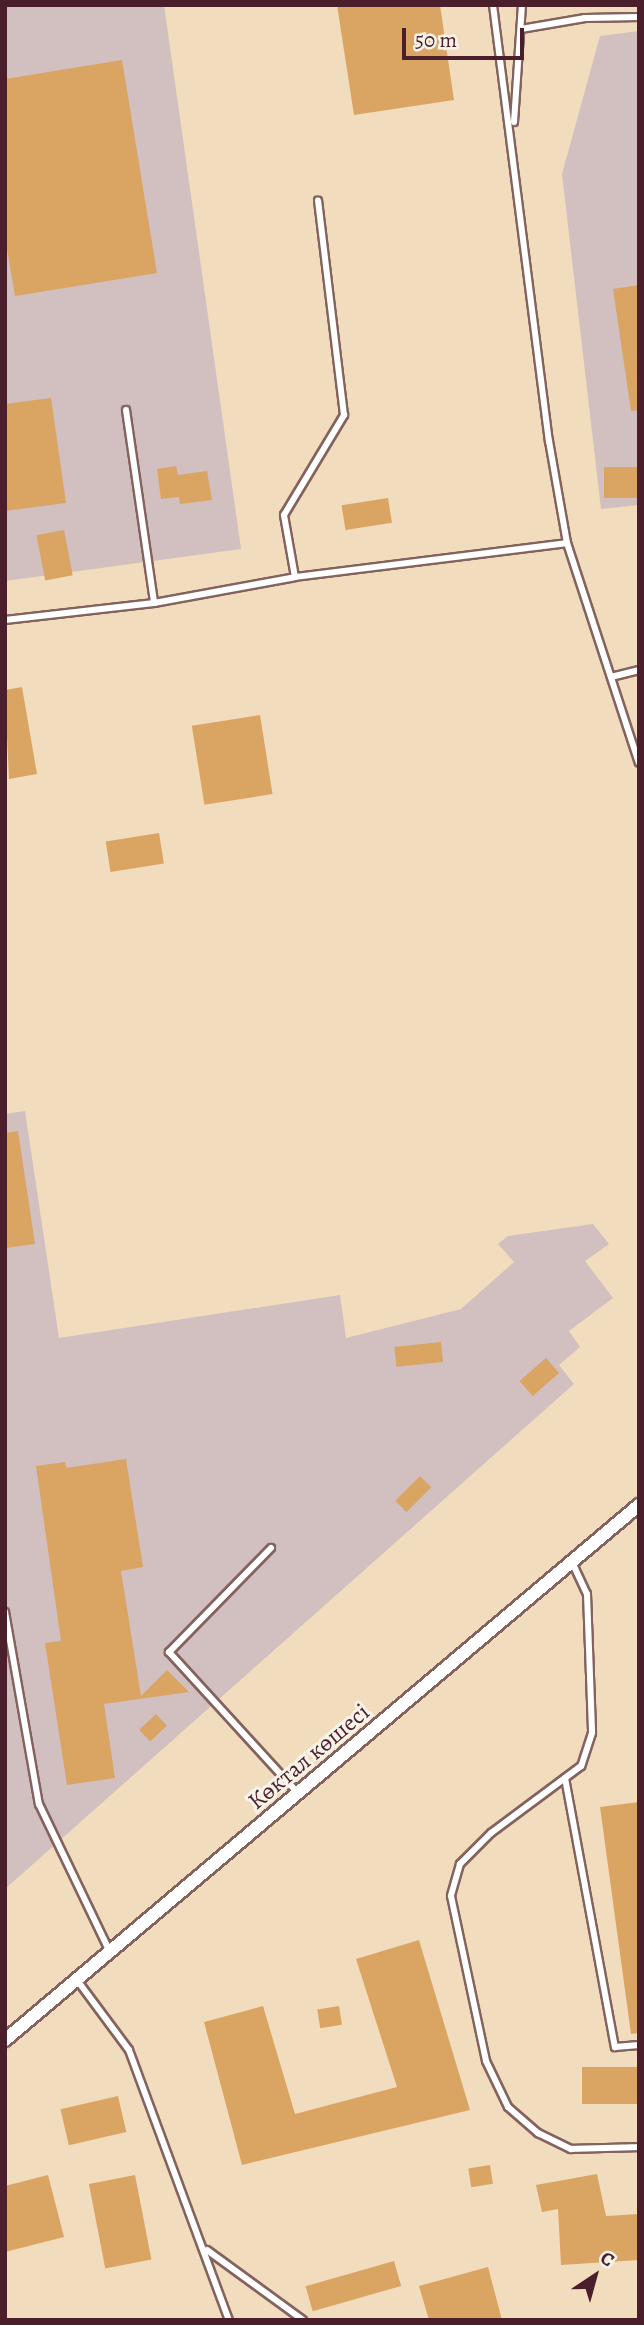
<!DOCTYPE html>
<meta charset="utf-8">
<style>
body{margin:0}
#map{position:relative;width:644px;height:2325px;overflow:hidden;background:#f1ddbe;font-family:Alegreya,serif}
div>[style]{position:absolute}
.industrial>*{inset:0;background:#d2bfc0}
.building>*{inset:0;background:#daa463;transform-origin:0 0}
.roads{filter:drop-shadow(2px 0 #84625e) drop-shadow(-2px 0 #84625e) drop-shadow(0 2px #84625e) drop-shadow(0 -2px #84625e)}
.service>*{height:6px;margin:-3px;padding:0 3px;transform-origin:3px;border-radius:3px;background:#fff}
.minor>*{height:12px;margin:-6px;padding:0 6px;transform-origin:6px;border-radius:6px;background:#fff}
span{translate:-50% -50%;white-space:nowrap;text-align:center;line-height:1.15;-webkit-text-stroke:6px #f7f3e8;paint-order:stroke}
.street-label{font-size:24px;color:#4a1f2b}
.frame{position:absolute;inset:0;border:7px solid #4a1f2b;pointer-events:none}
.north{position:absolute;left:560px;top:2241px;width:70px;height:70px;-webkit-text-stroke:5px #f7f3e8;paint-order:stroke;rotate:36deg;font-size:19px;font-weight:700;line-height:28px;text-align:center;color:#4a1f2b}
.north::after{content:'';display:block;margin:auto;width:24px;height:32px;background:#4a1f2b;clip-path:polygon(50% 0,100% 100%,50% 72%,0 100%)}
.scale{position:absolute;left:402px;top:28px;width:122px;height:32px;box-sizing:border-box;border:4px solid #4a1f2b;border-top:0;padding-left:9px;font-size:21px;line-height:24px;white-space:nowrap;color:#4a1f2b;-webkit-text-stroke:5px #f7f3e8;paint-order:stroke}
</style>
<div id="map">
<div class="industrial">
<div style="clip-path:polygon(5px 5px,164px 5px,241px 549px,5px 581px)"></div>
<div style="clip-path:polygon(639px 31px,639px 505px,601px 509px,562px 174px,600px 36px)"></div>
<div style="clip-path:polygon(25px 1111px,59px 1338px,340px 1295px,346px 1338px,461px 1309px,514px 1262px,498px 1244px,508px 1236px,593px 1224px,609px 1244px,585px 1261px,613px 1298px,569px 1331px,580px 1347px,559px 1365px,574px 1384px,5px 1889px,5px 1114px)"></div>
</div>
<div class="building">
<div style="clip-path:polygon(337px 5px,440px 5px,454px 100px,354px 115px)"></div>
<div style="clip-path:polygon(122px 60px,157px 273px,15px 296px,5px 237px,5px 79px)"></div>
<div style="clip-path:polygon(639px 285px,639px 410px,631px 411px,613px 289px)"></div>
<div style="clip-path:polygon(51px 398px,66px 503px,5px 511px,5px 404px)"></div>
<div style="clip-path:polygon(176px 466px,178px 475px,207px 471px,212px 500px,180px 504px,179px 497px,161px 499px,157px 469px)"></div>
<div style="left:639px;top:467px;width:31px;height:35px;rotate:90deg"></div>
<div style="left:388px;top:498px;width:25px;height:47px;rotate:81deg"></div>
<div style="left:64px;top:530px;width:46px;height:28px;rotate:79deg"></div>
<div style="clip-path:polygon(22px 687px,37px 774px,9px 779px,5px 690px)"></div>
<div style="left:260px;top:715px;width:80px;height:69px;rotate:81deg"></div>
<div style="left:159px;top:833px;width:31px;height:54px;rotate:81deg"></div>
<div style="clip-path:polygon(18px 1131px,35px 1244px,5px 1248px,5px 1133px)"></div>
<div style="left:441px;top:1342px;width:20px;height:47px;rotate:84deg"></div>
<div style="left:546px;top:1358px;width:20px;height:35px;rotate:49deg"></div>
<div style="clip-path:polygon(126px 1459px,143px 1567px,121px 1571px,141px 1696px,167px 1670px,189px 1692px,104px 1704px,115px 1778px,67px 1785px,45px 1643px,61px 1641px,36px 1466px,65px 1462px,66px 1468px)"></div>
<div style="left:420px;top:1476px;width:16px;height:35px;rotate:45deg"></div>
<div style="left:156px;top:1714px;width:16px;height:23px;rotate:47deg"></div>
<div style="clip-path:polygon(639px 1802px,639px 2033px,631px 2034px,600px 1807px)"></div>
<div style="clip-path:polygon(419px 1940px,470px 2110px,242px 2165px,204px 2022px,263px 2006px,295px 2114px,397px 2087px,356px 1959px)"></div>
<div style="left:339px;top:2006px;width:19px;height:22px;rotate:81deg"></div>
<div style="left:639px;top:2067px;width:37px;height:57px;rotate:90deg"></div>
<div style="left:118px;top:2096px;width:37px;height:59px;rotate:77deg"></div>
<div style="left:490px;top:2165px;width:19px;height:22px;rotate:81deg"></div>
<div style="clip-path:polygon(597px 2174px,606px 2216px,639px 2214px,639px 2260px,561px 2265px,558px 2209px,542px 2212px,536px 2185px)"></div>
<div style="clip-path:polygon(48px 2175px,64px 2237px,5px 2252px,5px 2186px)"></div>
<div style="left:135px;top:2175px;width:86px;height:47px;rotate:79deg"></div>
<div style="left:394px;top:2261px;width:26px;height:92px;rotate:74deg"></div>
<div style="clip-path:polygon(488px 2267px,502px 2320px,429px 2320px,419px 2286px)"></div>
</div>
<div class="roads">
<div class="service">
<div style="left:493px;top:5px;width:440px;rotate:82.7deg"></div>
<div style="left:549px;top:441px;width:104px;rotate:80deg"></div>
<div style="left:521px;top:29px;width:65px;rotate:-9.8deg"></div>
<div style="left:585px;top:18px;width:54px;rotate:-1.1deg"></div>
<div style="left:514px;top:122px;width:117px;rotate:-86.1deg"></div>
<div style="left:126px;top:410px;width:195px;rotate:81.7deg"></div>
<div style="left:295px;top:577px;width:63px;rotate:-100.1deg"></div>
<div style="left:284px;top:515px;width:117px;rotate:-59deg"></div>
<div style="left:344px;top:415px;width:216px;rotate:-96.9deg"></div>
<div style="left:5px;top:620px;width:150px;rotate:-6.5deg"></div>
<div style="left:154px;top:603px;width:143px;rotate:-10.4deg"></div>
<div style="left:295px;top:577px;width:274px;rotate:-7.1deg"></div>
<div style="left:567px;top:543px;width:231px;rotate:71.9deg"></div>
<div style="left:611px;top:677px;width:29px;rotate:-14deg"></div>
<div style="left:271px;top:1548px;width:146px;rotate:134.4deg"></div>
<div style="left:169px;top:1652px;width:190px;rotate:47.6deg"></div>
<div style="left:572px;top:1562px;width:35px;rotate:65deg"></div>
<div style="left:587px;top:1594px;width:139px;rotate:87.9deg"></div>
<div style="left:592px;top:1733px;width:35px;rotate:108deg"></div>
<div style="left:581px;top:1766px;width:112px;rotate:143.3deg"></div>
<div style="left:491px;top:1833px;width:44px;rotate:135deg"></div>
<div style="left:460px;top:1864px;width:33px;rotate:106deg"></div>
<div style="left:451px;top:1896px;width:169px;rotate:78deg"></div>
<div style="left:486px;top:2061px;width:51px;rotate:64.4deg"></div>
<div style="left:508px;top:2107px;width:40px;rotate:41deg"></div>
<div style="left:538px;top:2133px;width:37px;rotate:26deg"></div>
<div style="left:571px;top:2149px;width:68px;rotate:-1.7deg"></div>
<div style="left:5px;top:1612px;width:195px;rotate:80deg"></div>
<div style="left:39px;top:1804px;width:164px;rotate:64.4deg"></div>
<div style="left:565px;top:1778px;width:274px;rotate:79.5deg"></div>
<div style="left:615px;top:2047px;width:24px;rotate:-5deg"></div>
<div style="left:77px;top:1980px;width:87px;rotate:53.4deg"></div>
<div style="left:129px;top:2050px;width:288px;rotate:69.7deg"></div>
<div style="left:207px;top:2250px;width:119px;rotate:36.1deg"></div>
</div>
<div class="minor">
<div style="left:5px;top:2040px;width:830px;rotate:-40.16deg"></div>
</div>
</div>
<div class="street-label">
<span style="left:309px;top:1757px;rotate:-40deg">Көктал көшесі</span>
</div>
<div class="frame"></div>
<div class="north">С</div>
<div class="scale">50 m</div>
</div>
